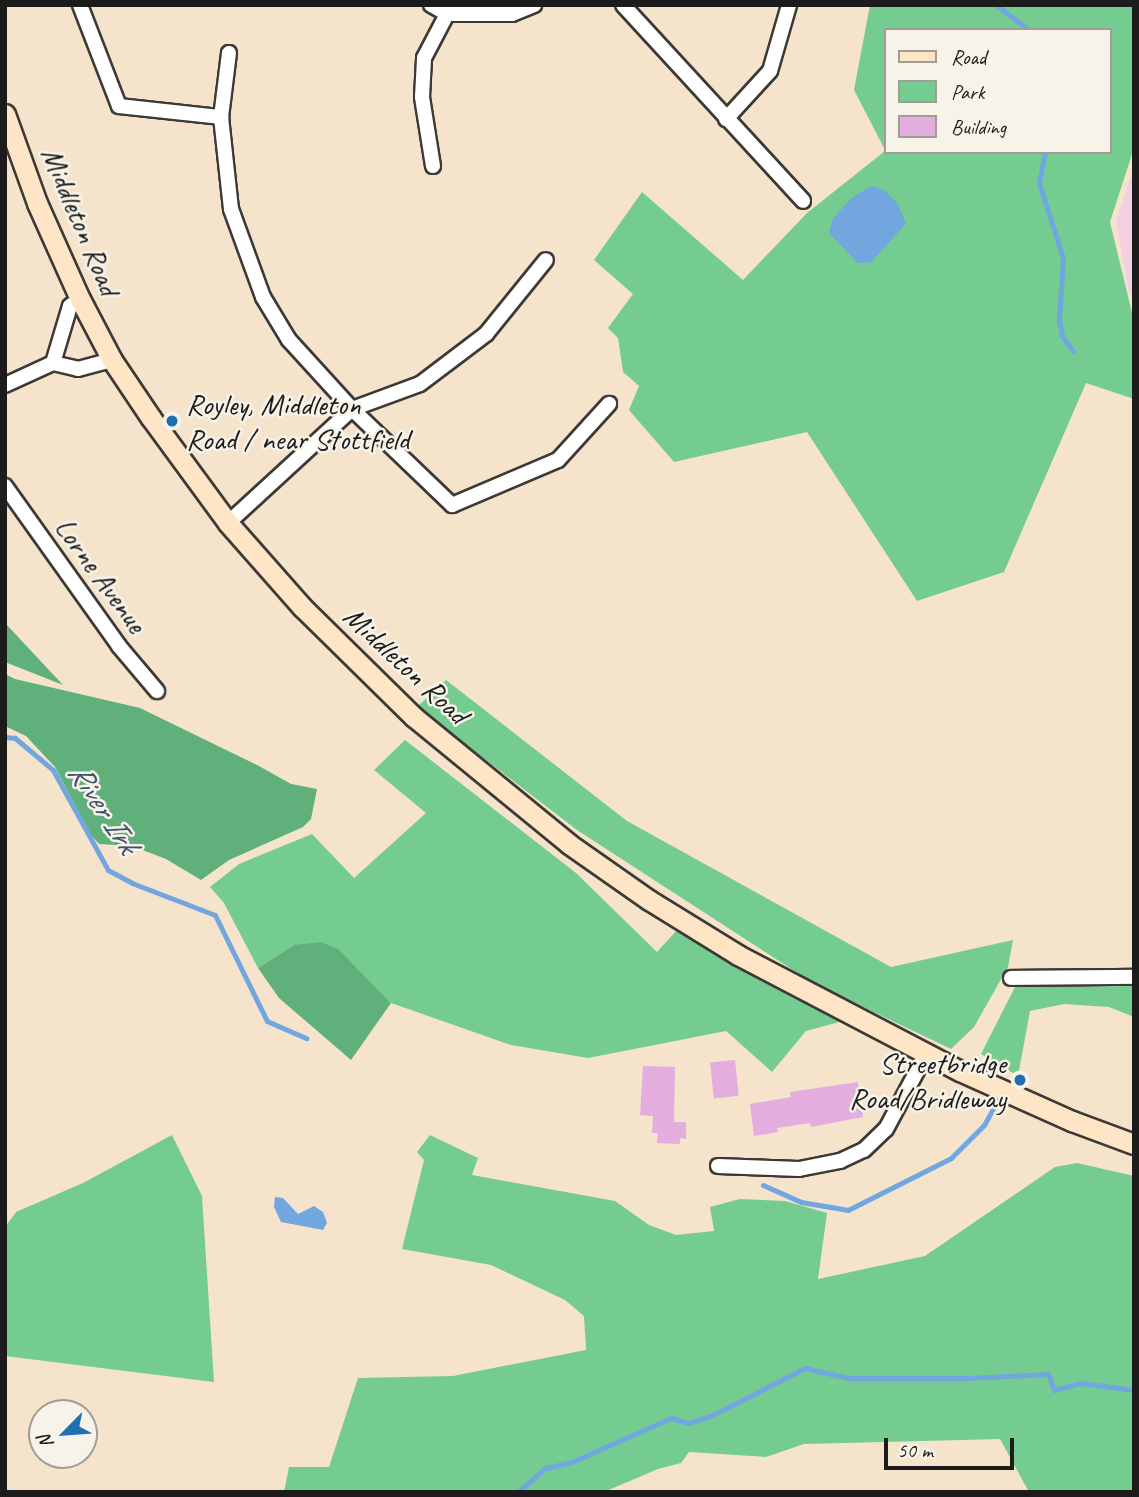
<!DOCTYPE html>
<style>
body{margin:0}
#map{position:relative;width:1139px;height:1497px;overflow:hidden;background:#f5e3cc;font-family:Caveat,sans-serif}
div>[style]{position:absolute}
.built>*{inset:0;background:#f2d0e2}
.green>*{inset:0;background:#75cc91}
.forest>*{inset:0;background:#60b07b}
.water>*{inset:0;background:#72a6de}
.stream>*{height:5px;margin:-2.5px;padding:0 2.5px;transform-origin:2.5px;border-radius:2.5px;background:#72a6de}
.building>*{inset:0;background:#e3adde;transform-origin:0 0}
.roads{filter:drop-shadow(2px 0 #3d3a36) drop-shadow(-2px 0 #3d3a36) drop-shadow(0 2px #3d3a36) drop-shadow(0 -2px #3d3a36)}
.street>*{height:14px;margin:-7px;padding:0 7px;transform-origin:7px;border-radius:7px;background:#fff}
.secondary>*{height:19px;margin:-9.5px;padding:0 9.5px;transform-origin:9.5px;border-radius:9.5px;background:#fde5c5}
.dots>*{width:19px;height:19px;translate:-50% -50%;box-sizing:border-box;border:4px solid #f7f3e8;border-radius:50%}
span{translate:-50% -50%;white-space:nowrap;text-align:center;line-height:1.15;-webkit-text-stroke:5px #f7f3e8;paint-order:stroke}
.street-label{font-size:30px;color:#1c1c1c}
.poi-label{font-size:30px;color:#1c1c1c}
.left{translate:0 -50%;text-align:left}
.right{translate:-100% -50%;text-align:right}
.water-label{font-size:32px;color:#3e536a;font-style:italic}
.frame{position:absolute;inset:0;border:7px solid #1c1c1c;pointer-events:none}
.legend{position:absolute;left:884px;top:28px;width:228px;height:126px;box-sizing:border-box;background:#f7f3e8;border:2px solid #9f9d96;margin:0;padding:9px 12px;list-style:none;font-size:21px;color:#1c1c1c}
.legend li{display:flex;align-items:center;gap:14px;height:35px}
.legend b{width:35px;border:2px solid #9f9d96}
.north{position:absolute;left:28px;top:1399px;width:70px;height:70px;box-sizing:border-box;background:#f7f3e8;border:2px solid #9f9d96;border-radius:50%;rotate:245deg;font-size:19px;font-weight:700;line-height:28px;text-align:center;color:#1c1c1c}
.north::after{content:'';display:block;margin:auto;width:24px;height:32px;background:#1f6fb2;clip-path:polygon(50% 0,100% 100%,50% 72%,0 100%)}
.scale{position:absolute;left:884px;top:1438px;width:130px;height:32px;box-sizing:border-box;border:4px solid #1c1c1c;border-top:0;padding-left:9px;font-size:21px;line-height:24px;white-space:nowrap;color:#1c1c1c;-webkit-text-stroke:5px #f7f3e8;paint-order:stroke}
</style>
<div id="map">
<div class="built">
<div style="clip-path:polygon(1134px 166px,1134px 301px,1129px 293px,1116px 221px)"></div>
</div>
<div class="green">
<div style="clip-path:polygon(870px 5px,1134px 5px,1134px 148px,1110px 222px,1134px 321px,1134px 399px,1086px 383px,1004px 572px,917px 601px,807px 432px,674px 462px,629px 410px,639px 386px,623px 372px,618px 338px,608px 328px,633px 294px,594px 260px,642px 192px,743px 280px,807px 213px,885px 151px,1109px 152px,1109px 30px,885px 30px,885px 150px,854px 90px)"></div>
<div style="clip-path:polygon(446px 680px,627px 821px,891px 967px,1013px 940px,1008px 967px,974px 1027px,951px 1049px,813px 983px,577px 830px,417px 707px)"></div>
<div style="clip-path:polygon(405px 740px,576px 873px,657px 952px,677px 930px,847px 1020px,806px 1031px,772px 1072px,726px 1031px,588px 1058px,511px 1045px,391px 1003px,367px 981px,294px 945px,258px 968px,224px 903px,210px 887px,239px 864px,312px 834px,354px 878px,426px 813px,374px 770px)"></div>
<div style="clip-path:polygon(1134px 986px,1134px 1017px,1109px 1007px,1064px 1004px,1030px 1011px,1018px 1076px,981px 1054px,1015px 987px)"></div>
<div style="clip-path:polygon(172px 1135px,202px 1196px,214px 1382px,5px 1356px,5px 1227px,16px 1212px,83px 1183px)"></div>
<div style="clip-path:polygon(430px 1135px,478px 1158px,472px 1175px,615px 1201px,649px 1225px,676px 1235px,714px 1231px,710px 1207px,740px 1199px,785px 1201px,827px 1213px,818px 1279px,925px 1256px,1055px 1167px,1077px 1163px,1134px 1176px,1134px 1492px,1029px 1492px,1000px 1439px,804px 1444px,766px 1457px,689px 1452px,681px 1463px,658px 1469px,604px 1492px,284px 1492px,289px 1467px,329px 1467px,358px 1378px,453px 1376px,586px 1350px,584px 1316px,565px 1300px,491px 1265px,402px 1249px,424px 1160px,417px 1152px)"></div>
</div>
<div class="forest">
<div style="clip-path:polygon(5px 623px,63px 685px,5px 662px)"></div>
<div style="clip-path:polygon(5px 674px,15px 679px,140px 708px,259px 766px,291px 784px,317px 789px,311px 819px,303px 827px,229px 860px,201px 880px,166px 859px,132px 846px,99px 844px,91px 835px,55px 767px,26px 736px,5px 726px)"></div>
<div style="clip-path:polygon(321px 942px,338px 949px,391px 1003px,351px 1060px,279px 998px,258px 968px,294px 945px)"></div>
</div>
<div class="water">
<div style="clip-path:polygon(872px 186px,884px 190px,898px 204px,906px 224px,870px 263px,858px 263px,829px 233px,832px 220px,851px 198px)"></div>
<div style="clip-path:polygon(275px 1197px,283px 1198px,298px 1214px,314px 1206px,323px 1212px,327px 1223px,323px 1230px,281px 1222px,274px 1207px)"></div>
</div>
<div class="stream">
<div style="left:996px;top:5px;width:41px;rotate:37.1deg"></div>
<div style="left:1045px;top:152px;width:32px;rotate:101deg"></div>
<div style="left:1039px;top:183px;width:79px;rotate:72.3deg"></div>
<div style="left:1063px;top:258px;width:62px;rotate:93.7deg"></div>
<div style="left:1059px;top:320px;width:16px;rotate:79deg"></div>
<div style="left:1062px;top:336px;width:19px;rotate:54deg"></div>
<div style="left:5px;top:737px;width:10px;rotate:6deg"></div>
<div style="left:15px;top:738px;width:50px;rotate:40.1deg"></div>
<div style="left:53px;top:770px;width:114px;rotate:61.2deg"></div>
<div style="left:108px;top:870px;width:27px;rotate:28deg"></div>
<div style="left:132px;top:883px;width:89px;rotate:21.1deg"></div>
<div style="left:215px;top:915px;width:118px;rotate:63.9deg"></div>
<div style="left:267px;top:1021px;width:43px;rotate:23.6deg"></div>
<div style="left:763px;top:1185px;width:42px;rotate:24.1deg"></div>
<div style="left:801px;top:1202px;width:48px;rotate:9.7deg"></div>
<div style="left:848px;top:1210px;width:115px;rotate:-26.8deg"></div>
<div style="left:951px;top:1158px;width:47px;rotate:-45deg"></div>
<div style="left:984px;top:1125px;width:25px;rotate:-61deg"></div>
<div style="left:518px;top:1492px;width:37px;rotate:-41deg"></div>
<div style="left:546px;top:1468px;width:27px;rotate:-13deg"></div>
<div style="left:572px;top:1462px;width:108px;rotate:-24deg"></div>
<div style="left:671px;top:1418px;width:18px;rotate:16deg"></div>
<div style="left:688px;top:1423px;width:24px;rotate:-17deg"></div>
<div style="left:711px;top:1416px;width:106px;rotate:-27.1deg"></div>
<div style="left:805px;top:1368px;width:45px;rotate:12.8deg"></div>
<div style="left:849px;top:1378px;width:118px"></div>
<div style="left:967px;top:1378px;width:81px;rotate:-2.8deg"></div>
<div style="left:1048px;top:1374px;width:17px;rotate:69deg"></div>
<div style="left:1054px;top:1390px;width:28px;rotate:-15deg"></div>
<div style="left:1081px;top:1383px;width:53px;rotate:7.5deg"></div>
</div>
<div class="building">
<div style="left:735px;top:1060px;width:36px;height:25px;rotate:84deg"></div>
<div style="clip-path:polygon(643px 1066px,675px 1067px,674px 1122px,686px 1122px,686px 1139px,680px 1138px,680px 1144px,657px 1143px,658px 1133px,652px 1133px,653px 1116px,640px 1115px)"></div>
<div style="clip-path:polygon(858px 1082px,863px 1117px,811px 1127px,810px 1123px,777px 1128px,778px 1132px,754px 1136px,750px 1104px,791px 1097px,790px 1092px)"></div>
</div>
<div class="roads">
<div class="street">
<div style="left:80px;top:5px;width:108px;rotate:68.9deg"></div>
<div style="left:119px;top:106px;width:103px;rotate:6.2deg"></div>
<div style="left:431px;top:5px;width:18px;rotate:29deg"></div>
<div style="left:447px;top:14px;width:65px"></div>
<div style="left:512px;top:14px;width:24px;rotate:-22deg"></div>
<div style="left:623px;top:5px;width:266px;rotate:47.4deg"></div>
<div style="left:229px;top:53px;width:64px;rotate:97.1deg"></div>
<div style="left:221px;top:117px;width:93px;rotate:83.8deg"></div>
<div style="left:231px;top:209px;width:94px;rotate:70deg"></div>
<div style="left:263px;top:297px;width:50px;rotate:58.8deg"></div>
<div style="left:289px;top:340px;width:93px;rotate:47.6deg"></div>
<div style="left:352px;top:409px;width:139px;rotate:43.8deg"></div>
<div style="left:452px;top:505px;width:115px;rotate:-23deg"></div>
<div style="left:558px;top:460px;width:76px;rotate:-47.7deg"></div>
<div style="left:726px;top:119px;width:65px;rotate:-47.5deg"></div>
<div style="left:770px;top:71px;width:69px;rotate:-73.9deg"></div>
<div style="left:433px;top:166px;width:70px;rotate:-99.1deg"></div>
<div style="left:422px;top:97px;width:39px;rotate:-87deg"></div>
<div style="left:424px;top:58px;width:50px;rotate:-62.4deg"></div>
<div style="left:53px;top:363px;width:59px;rotate:-73.4deg"></div>
<div style="left:70px;top:306px;width:12px;rotate:-35deg"></div>
<div style="left:5px;top:385px;width:53px;rotate:-24.6deg"></div>
<div style="left:53px;top:363px;width:26px;rotate:13deg"></div>
<div style="left:78px;top:369px;width:35px;rotate:-15deg"></div>
<div style="left:5px;top:486px;width:196px;rotate:54.5deg"></div>
<div style="left:119px;top:646px;width:59px;rotate:49.8deg"></div>
<div style="left:228px;top:523px;width:168px;rotate:-42.6deg"></div>
<div style="left:352px;top:409px;width:72px;rotate:-20.2deg"></div>
<div style="left:420px;top:384px;width:83px;rotate:-37.1deg"></div>
<div style="left:486px;top:334px;width:95px;rotate:-51deg"></div>
<div style="left:1011px;top:978px;width:123px;rotate:-0.5deg"></div>
<div style="left:718px;top:1166px;width:81px;rotate:2.1deg"></div>
<div style="left:799px;top:1169px;width:42px;rotate:-11deg"></div>
<div style="left:840px;top:1161px;width:26px;rotate:-25deg"></div>
<div style="left:864px;top:1150px;width:30px;rotate:-44deg"></div>
<div style="left:886px;top:1129px;width:85px;rotate:-61.9deg"></div>
</div>
<div class="secondary">
<div style="left:5px;top:114px;width:95px;rotate:70.2deg"></div>
<div style="left:37px;top:203px;width:105px;rotate:65.9deg"></div>
<div style="left:80px;top:299px;width:69px;rotate:62.3deg"></div>
<div style="left:112px;top:360px;width:70px;rotate:56.1deg"></div>
<div style="left:151px;top:418px;width:130px;rotate:53.7deg"></div>
<div style="left:228px;top:523px;width:112px;rotate:48.6deg"></div>
<div style="left:302px;top:607px;width:157px;rotate:44.5deg"></div>
<div style="left:414px;top:717px;width:200px;rotate:39.3deg"></div>
<div style="left:569px;top:844px;width:98px;rotate:35deg"></div>
<div style="left:649px;top:900px;width:105px;rotate:31.7deg"></div>
<div style="left:738px;top:955px;width:250px;rotate:27.6deg"></div>
<div style="left:960px;top:1071px;width:123px;rotate:24.1deg"></div>
<div style="left:1072px;top:1121px;width:66px;rotate:20.4deg"></div>
</div>
</div>
<div class="dots">
<div style="left:172px;top:421px;background:#1f6fb2"></div>
<div style="left:1020px;top:1080px;background:#1f6fb2"></div>
</div>
<div class="street-label">
<span style="left:81px;top:221px;rotate:67deg">Middleton Road</span>
<span style="left:101px;top:575px;rotate:54deg">Lorne Avenue</span>
<span style="left:406px;top:665px;rotate:43deg">Middleton Road</span>
</div>
<div class="poi-label">
<span class="left" style="left:186px;top:421px">Royley, Middleton<br>Road / near Stottfield</span>
<span class="right" style="left:1006px;top:1080px">Streetbridge<br>Road/Bridleway</span>
</div>
<div class="water-label">
<span style="left:103px;top:808px;rotate:57deg">River Irk</span>
</div>
<div class="frame"></div>
<ul class="legend">
<li><b style="height:9px;background:#fde5c5"></b>Road</li>
<li><b style="height:19px;background:#75cc91"></b>Park</li>
<li><b style="height:19px;background:#e3adde"></b>Building</li>
</ul>
<div class="north">N</div>
<div class="scale">50 m</div>
</div>
